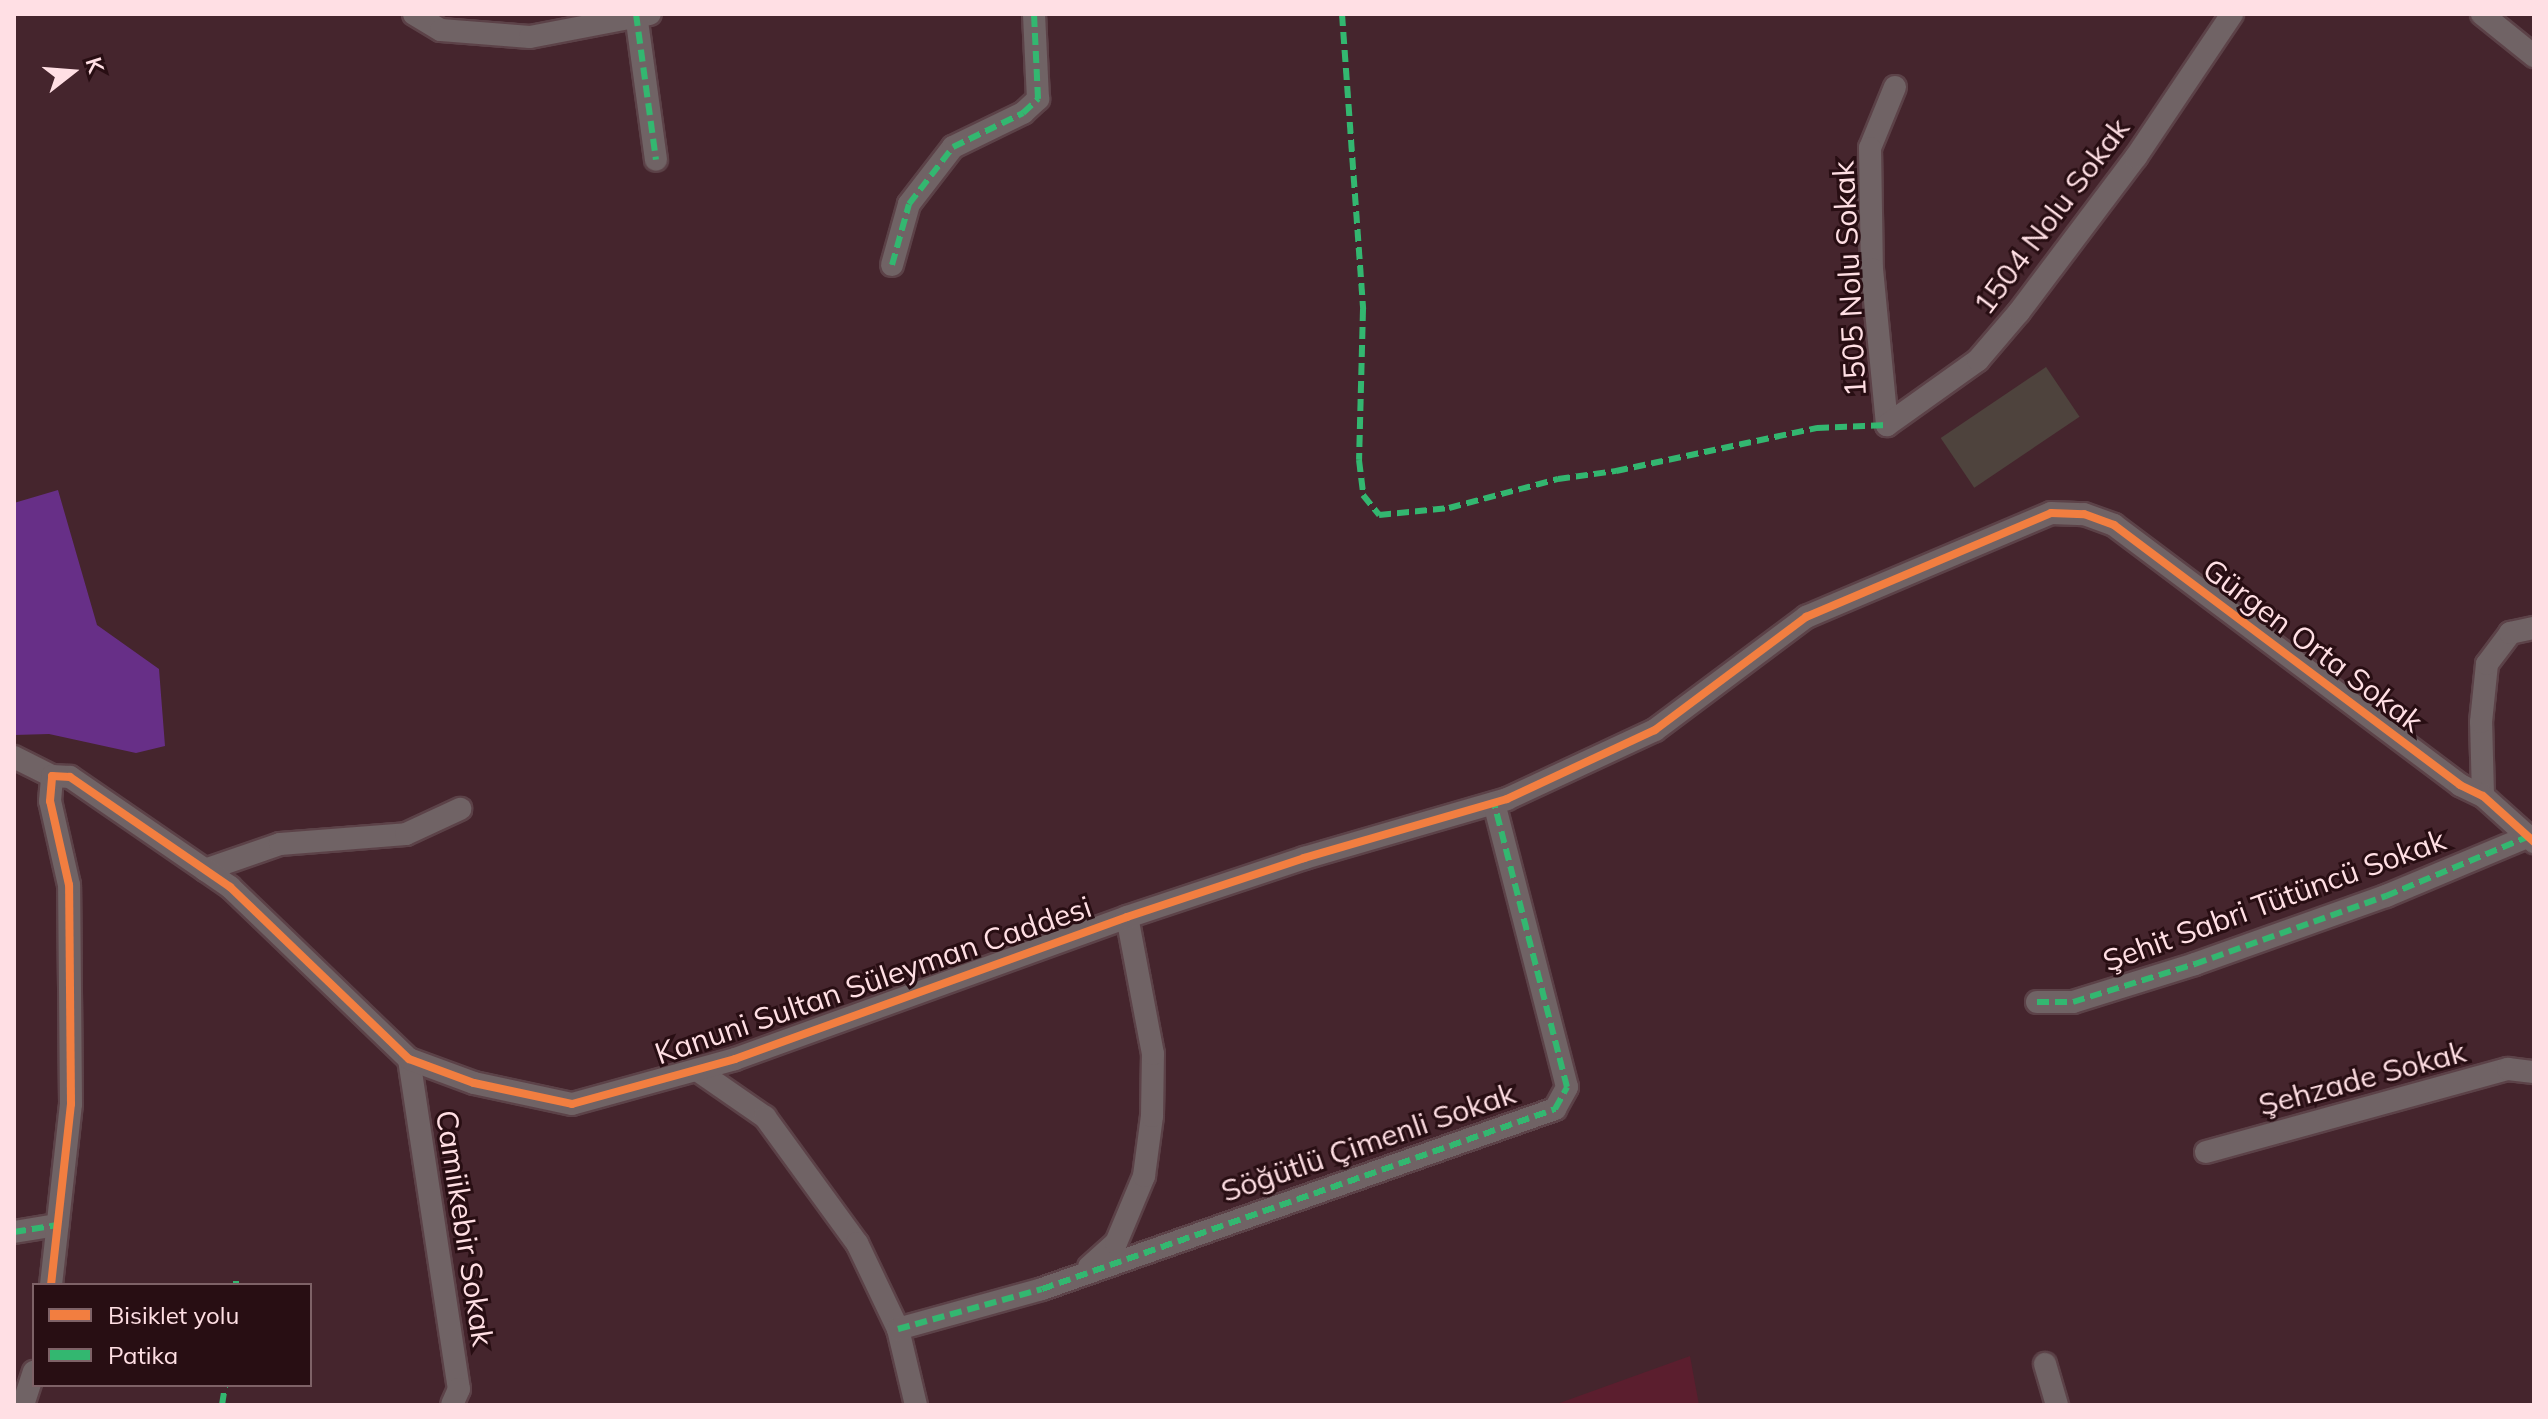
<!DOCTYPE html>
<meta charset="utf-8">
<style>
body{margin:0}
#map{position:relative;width:2548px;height:1419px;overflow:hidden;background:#45252d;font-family:Mulish,sans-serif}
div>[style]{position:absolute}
.built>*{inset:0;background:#5b1e2e}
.green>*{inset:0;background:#672f87}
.building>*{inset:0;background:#4e433d;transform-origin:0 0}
.roads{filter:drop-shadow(2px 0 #5c4248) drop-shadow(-2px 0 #5c4248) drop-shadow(0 2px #5c4248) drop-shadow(0 -2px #5c4248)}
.minor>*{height:22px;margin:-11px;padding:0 11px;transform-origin:11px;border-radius:11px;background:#706365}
.quiet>*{height:6px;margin-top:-3px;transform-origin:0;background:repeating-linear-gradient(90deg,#33b770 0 12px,transparent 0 18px)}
.cycleway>*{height:8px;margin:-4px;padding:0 4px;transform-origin:4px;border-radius:4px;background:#f27e40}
span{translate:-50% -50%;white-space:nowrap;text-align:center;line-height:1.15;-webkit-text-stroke:6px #280e13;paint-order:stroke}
.street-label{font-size:30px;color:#ffdfe4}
.frame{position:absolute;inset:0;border:16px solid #ffdfe4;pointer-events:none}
.legend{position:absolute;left:32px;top:1283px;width:280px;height:104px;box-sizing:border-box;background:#280e13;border:2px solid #7e6267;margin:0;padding:10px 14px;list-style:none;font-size:24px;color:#ffdfe4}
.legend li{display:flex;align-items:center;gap:16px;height:40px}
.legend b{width:40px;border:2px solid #7e6267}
.north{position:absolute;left:32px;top:32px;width:80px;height:80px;-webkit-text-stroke:6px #280e13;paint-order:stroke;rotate:73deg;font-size:22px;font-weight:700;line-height:32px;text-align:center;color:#ffdfe4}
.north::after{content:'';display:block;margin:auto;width:28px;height:36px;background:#ffdfe4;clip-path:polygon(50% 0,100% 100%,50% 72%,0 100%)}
</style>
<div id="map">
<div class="built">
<div style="clip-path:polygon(1690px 1356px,1699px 1405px,1554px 1405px)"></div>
</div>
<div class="green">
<div style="clip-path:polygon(58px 490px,97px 625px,159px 669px,165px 746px,136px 753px,49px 734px,14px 735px,14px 503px)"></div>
</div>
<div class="building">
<div style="left:2046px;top:367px;width:60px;height:127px;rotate:56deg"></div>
</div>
<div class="roads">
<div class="minor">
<div style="left:414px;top:14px;width:31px;rotate:31deg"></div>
<div style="left:441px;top:30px;width:89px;rotate:4.5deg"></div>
<div style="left:530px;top:37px;width:122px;rotate:-10.9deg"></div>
<div style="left:636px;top:14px;width:147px;rotate:82.2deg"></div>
<div style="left:2482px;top:14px;width:67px;rotate:38.9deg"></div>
<div style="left:1895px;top:87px;width:66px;rotate:112.3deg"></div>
<div style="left:1870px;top:148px;width:121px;rotate:89.1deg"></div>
<div style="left:1872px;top:269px;width:157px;rotate:84.5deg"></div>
<div style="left:1887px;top:425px;width:112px;rotate:-35.5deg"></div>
<div style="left:1978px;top:360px;width:63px;rotate:-49.5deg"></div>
<div style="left:2019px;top:312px;width:194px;rotate:-53deg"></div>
<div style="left:2136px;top:157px;width:172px;rotate:-56.1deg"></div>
<div style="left:892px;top:265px;width:63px;rotate:-74.4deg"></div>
<div style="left:909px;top:204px;width:72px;rotate:-52.3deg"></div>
<div style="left:953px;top:147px;width:78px;rotate:-25.9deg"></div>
<div style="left:1023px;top:113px;width:21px;rotate:-43deg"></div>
<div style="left:1038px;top:99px;width:85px;rotate:-92.7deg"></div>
<div style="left:14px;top:757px;width:42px;rotate:26.6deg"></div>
<div style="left:2483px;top:796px;width:74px;rotate:-91.5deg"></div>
<div style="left:2481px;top:722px;width:58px;rotate:-84.1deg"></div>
<div style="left:2487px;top:664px;width:39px;rotate:-53deg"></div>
<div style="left:2510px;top:633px;width:25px;rotate:-12deg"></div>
<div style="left:205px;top:870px;width:79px;rotate:-19.1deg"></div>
<div style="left:280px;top:844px;width:126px;rotate:-4.5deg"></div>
<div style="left:406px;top:834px;width:60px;rotate:-24.8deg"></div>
<div style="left:2037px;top:1002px;width:36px"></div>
<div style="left:2073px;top:1002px;width:128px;rotate:-17.3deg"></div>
<div style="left:2195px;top:964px;width:203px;rotate:-19.6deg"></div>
<div style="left:2386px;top:896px;width:153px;rotate:-22.7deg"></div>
<div style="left:409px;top:1059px;width:334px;rotate:81.4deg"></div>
<div style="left:459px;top:1389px;width:17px;rotate:114deg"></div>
<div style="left:697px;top:1070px;width:83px;rotate:34.7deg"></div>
<div style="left:765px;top:1117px;width:156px;rotate:53.9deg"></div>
<div style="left:857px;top:1243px;width:95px;rotate:64.5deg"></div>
<div style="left:898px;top:1329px;width:78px;rotate:76.7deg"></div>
<div style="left:2206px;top:1152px;width:313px;rotate:-15.4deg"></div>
<div style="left:2508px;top:1069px;width:26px;rotate:7deg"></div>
<div style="left:14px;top:1232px;width:44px;rotate:-9.2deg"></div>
<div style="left:1089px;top:1267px;width:36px;rotate:-42deg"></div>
<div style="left:1116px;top:1243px;width:73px;rotate:-67.3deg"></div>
<div style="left:1144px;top:1176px;width:61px;rotate:-82.4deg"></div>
<div style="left:1152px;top:1116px;width:62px;rotate:-89.1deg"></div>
<div style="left:1153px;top:1054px;width:139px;rotate:-100.7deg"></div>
<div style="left:51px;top:1285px;width:182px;rotate:-83.7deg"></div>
<div style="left:71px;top:1104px;width:219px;rotate:-90.5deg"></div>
<div style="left:69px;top:885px;width:86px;rotate:-102.7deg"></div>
<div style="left:50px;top:801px;width:25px;rotate:-85deg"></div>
<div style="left:52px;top:776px;width:18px;rotate:3deg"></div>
<div style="left:70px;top:777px;width:194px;rotate:34.5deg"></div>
<div style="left:230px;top:887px;width:248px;rotate:43.9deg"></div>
<div style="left:409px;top:1059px;width:69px;rotate:20.3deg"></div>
<div style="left:474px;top:1083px;width:100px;rotate:12.1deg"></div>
<div style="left:572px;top:1104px;width:169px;rotate:-15.4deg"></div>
<div style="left:735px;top:1059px;width:417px;rotate:-19.9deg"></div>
<div style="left:1127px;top:917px;width:187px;rotate:-18.4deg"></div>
<div style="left:1304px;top:858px;width:211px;rotate:-16.2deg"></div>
<div style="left:1507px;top:799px;width:163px;rotate:-25deg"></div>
<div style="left:1655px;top:730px;width:189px;rotate:-36.8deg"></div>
<div style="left:1806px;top:617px;width:266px;rotate:-23deg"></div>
<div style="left:2051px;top:513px;width:33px;rotate:2deg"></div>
<div style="left:2084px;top:514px;width:32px;rotate:20deg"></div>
<div style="left:2114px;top:525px;width:433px;rotate:36.9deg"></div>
<div style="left:2460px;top:785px;width:25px;rotate:26deg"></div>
<div style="left:2483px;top:796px;width:69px;rotate:42deg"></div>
<div style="left:898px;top:1329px;width:149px;rotate:-15.5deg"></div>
<div style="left:1042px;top:1289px;width:544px;rotate:-19.33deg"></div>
<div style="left:1555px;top:1109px;width:25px;rotate:-61deg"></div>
<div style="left:1567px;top:1087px;width:293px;rotate:-104.4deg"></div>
<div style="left:2045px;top:1364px;width:43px;rotate:73.7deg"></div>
<div style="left:23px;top:1405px;width:35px;rotate:-72deg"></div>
</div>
</div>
<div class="quiet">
<div style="left:636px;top:14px;width:147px;rotate:82.2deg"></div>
<div style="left:1342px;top:14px;width:296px;rotate:85.9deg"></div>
<div style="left:1363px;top:309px;width:151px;rotate:91.5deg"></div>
<div style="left:1359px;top:460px;width:35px;rotate:83deg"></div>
<div style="left:1363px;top:495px;width:26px;rotate:51deg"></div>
<div style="left:1379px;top:515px;width:70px;rotate:-5.7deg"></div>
<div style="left:1449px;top:508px;width:113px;rotate:-14.9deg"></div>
<div style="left:1558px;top:479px;width:59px;rotate:-7.9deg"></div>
<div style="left:1616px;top:471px;width:206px;rotate:-12.1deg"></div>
<div style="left:1817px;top:428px;width:70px;rotate:-2.5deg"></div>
<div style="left:892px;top:265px;width:63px;rotate:-74.4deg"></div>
<div style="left:909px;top:204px;width:72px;rotate:-52.3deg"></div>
<div style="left:953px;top:147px;width:78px;rotate:-25.9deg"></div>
<div style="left:1023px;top:113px;width:21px;rotate:-43deg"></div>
<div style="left:1038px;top:99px;width:85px;rotate:-92.7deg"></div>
<div style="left:2037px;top:1002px;width:36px"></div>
<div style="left:2073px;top:1002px;width:128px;rotate:-17.3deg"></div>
<div style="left:2195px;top:964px;width:203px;rotate:-19.6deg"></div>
<div style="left:2386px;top:896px;width:153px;rotate:-22.7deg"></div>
<div style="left:14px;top:1232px;width:44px;rotate:-9.2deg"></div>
<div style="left:236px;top:1281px;width:4px;rotate:90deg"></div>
<div style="left:898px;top:1329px;width:149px;rotate:-15.5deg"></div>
<div style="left:1042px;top:1289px;width:544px;rotate:-19.33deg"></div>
<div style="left:1555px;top:1109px;width:25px;rotate:-61deg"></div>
<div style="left:1567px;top:1087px;width:293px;rotate:-104.4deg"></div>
<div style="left:222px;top:1405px;width:20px;rotate:-81deg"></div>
</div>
<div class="cycleway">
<div style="left:51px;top:1285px;width:182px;rotate:-83.7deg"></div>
<div style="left:71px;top:1104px;width:219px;rotate:-90.5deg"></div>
<div style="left:69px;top:885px;width:86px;rotate:-102.7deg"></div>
<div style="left:50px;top:801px;width:25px;rotate:-85deg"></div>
<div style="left:52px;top:776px;width:18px;rotate:3deg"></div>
<div style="left:70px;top:777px;width:194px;rotate:34.5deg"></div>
<div style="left:230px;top:887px;width:248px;rotate:43.9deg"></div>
<div style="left:409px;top:1059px;width:69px;rotate:20.3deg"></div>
<div style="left:474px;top:1083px;width:100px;rotate:12.1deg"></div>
<div style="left:572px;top:1104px;width:169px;rotate:-15.4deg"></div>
<div style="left:735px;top:1059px;width:417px;rotate:-19.9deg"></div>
<div style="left:1127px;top:917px;width:187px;rotate:-18.4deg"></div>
<div style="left:1304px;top:858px;width:211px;rotate:-16.2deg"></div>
<div style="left:1507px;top:799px;width:163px;rotate:-25deg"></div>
<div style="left:1655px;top:730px;width:189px;rotate:-36.8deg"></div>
<div style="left:1806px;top:617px;width:266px;rotate:-23deg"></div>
<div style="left:2051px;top:513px;width:33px;rotate:2deg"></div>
<div style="left:2084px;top:514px;width:32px;rotate:20deg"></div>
<div style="left:2114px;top:525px;width:433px;rotate:36.9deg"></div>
<div style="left:2460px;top:785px;width:25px;rotate:26deg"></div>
<div style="left:2483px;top:796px;width:69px;rotate:42deg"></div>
</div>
<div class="street-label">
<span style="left:2051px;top:216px;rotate:-53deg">1504 Nolu Sokak</span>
<span style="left:1849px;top:279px;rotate:-93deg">1505 Nolu Sokak</span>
<span style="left:2313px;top:645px;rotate:37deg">Gürgen Orta Sokak</span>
<span style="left:2274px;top:900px;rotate:-20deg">Şehit Sabri Tütüncü Sokak</span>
<span style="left:873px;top:980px;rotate:-19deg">Kanuni Sultan Süleyman Caddesi</span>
<span style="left:2362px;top:1078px;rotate:-15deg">Şehzade Sokak</span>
<span style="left:1368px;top:1142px;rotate:-19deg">Söğütlü Çimenli Sokak</span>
<span style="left:465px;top:1228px;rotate:81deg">Camiikebir Sokak</span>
</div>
<div class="frame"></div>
<ul class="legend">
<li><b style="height:10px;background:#f27e40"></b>Bisiklet yolu</li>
<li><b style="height:10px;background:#33b770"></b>Patika</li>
</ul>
<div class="north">K</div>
</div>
